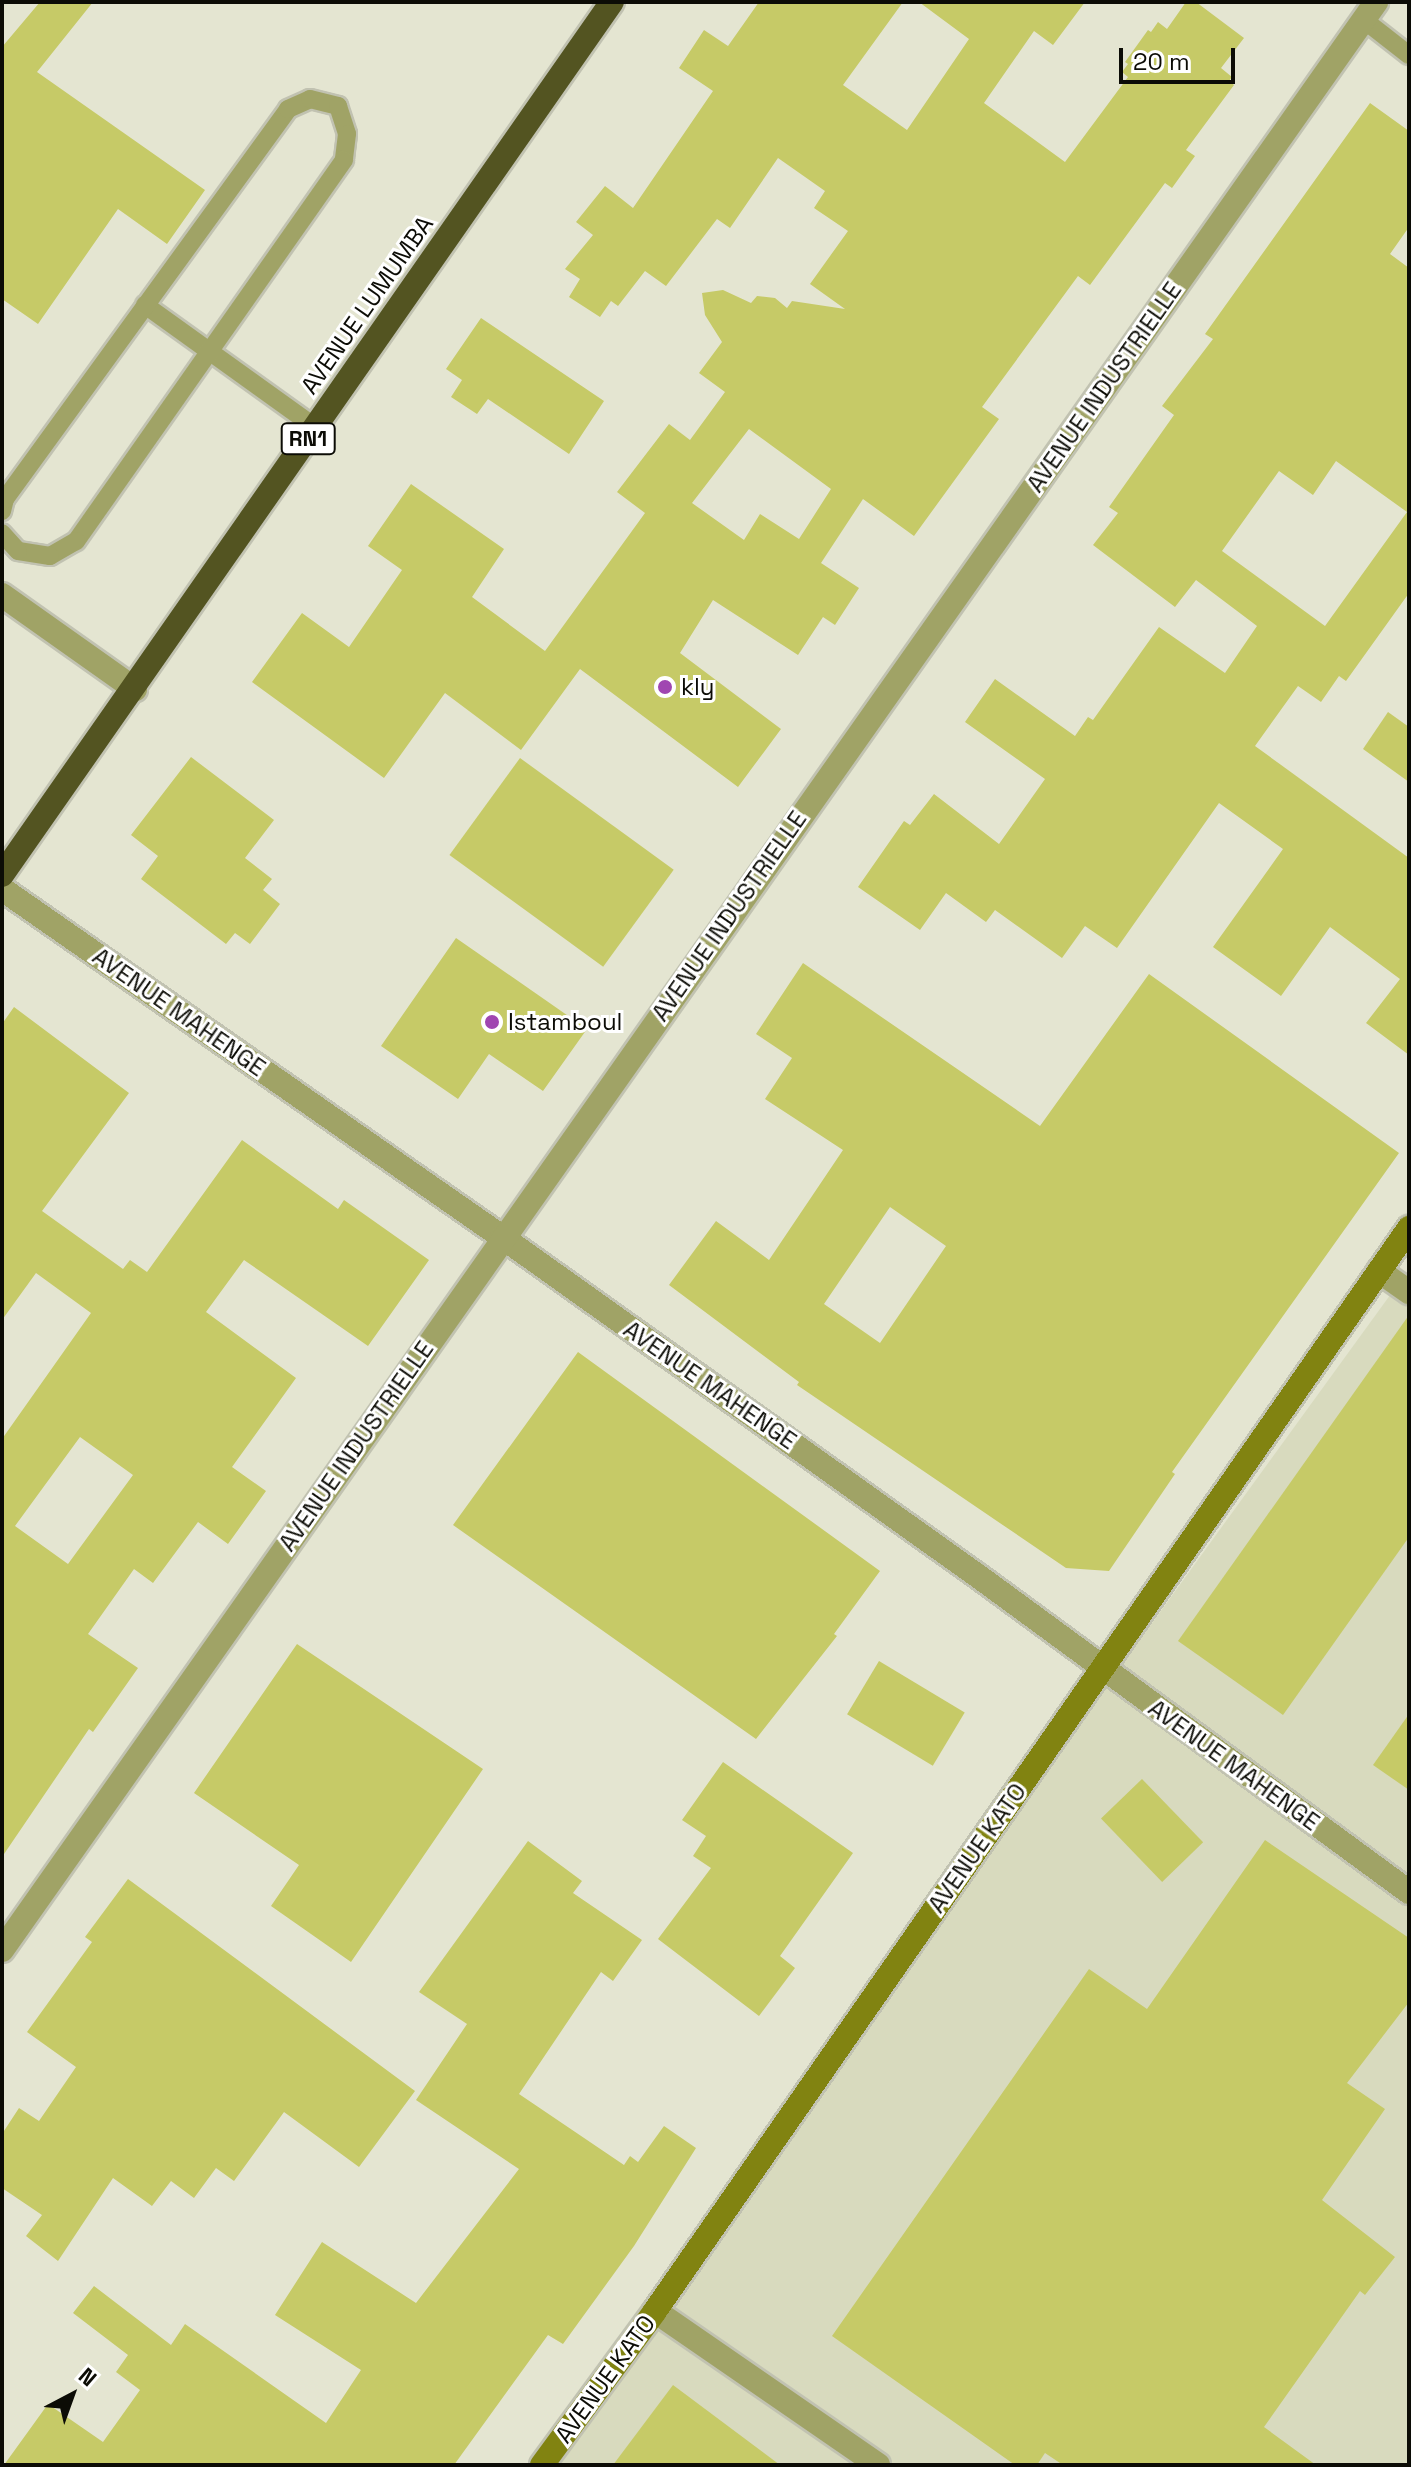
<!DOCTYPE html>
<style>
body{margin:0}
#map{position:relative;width:1411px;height:2467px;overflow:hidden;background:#e4e5d1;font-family:"Space Grotesk",sans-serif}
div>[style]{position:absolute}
.built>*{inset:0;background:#d8dabe}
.building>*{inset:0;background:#c6ca67;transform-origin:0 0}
.roads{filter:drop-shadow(2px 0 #c1c2b1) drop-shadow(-2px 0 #c1c2b1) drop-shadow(0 2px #c1c2b1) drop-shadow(0 -2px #c1c2b1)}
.lane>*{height:18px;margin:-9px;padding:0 9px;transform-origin:9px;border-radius:9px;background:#a0a366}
.street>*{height:24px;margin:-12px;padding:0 12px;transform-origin:12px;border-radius:12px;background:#a0a366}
.secondary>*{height:24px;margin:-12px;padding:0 12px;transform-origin:12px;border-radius:12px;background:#818311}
.highway>*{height:24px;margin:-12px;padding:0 12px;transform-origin:12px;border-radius:12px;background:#535421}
.dots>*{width:22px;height:22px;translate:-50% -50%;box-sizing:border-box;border:4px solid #fff;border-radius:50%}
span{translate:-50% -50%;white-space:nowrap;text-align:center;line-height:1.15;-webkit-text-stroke:6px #fff;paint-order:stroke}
.shield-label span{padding:2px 6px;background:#fff;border:2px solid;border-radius:6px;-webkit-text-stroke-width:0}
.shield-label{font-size:22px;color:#0c0c06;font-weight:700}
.street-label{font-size:24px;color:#0c0c06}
.poi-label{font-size:24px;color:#0c0c06}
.left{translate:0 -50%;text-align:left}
.frame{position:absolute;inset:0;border:4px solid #0c0c06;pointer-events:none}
.north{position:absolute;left:32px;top:2355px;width:80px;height:80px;-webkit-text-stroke:6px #fff;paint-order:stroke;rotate:41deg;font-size:22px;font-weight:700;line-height:32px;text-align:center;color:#0c0c06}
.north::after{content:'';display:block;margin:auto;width:28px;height:36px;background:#0c0c06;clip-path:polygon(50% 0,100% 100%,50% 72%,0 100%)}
.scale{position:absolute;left:1119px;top:48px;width:116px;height:36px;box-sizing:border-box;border:4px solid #0c0c06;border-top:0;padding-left:10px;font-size:24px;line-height:28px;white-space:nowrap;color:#0c0c06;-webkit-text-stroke:6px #fff;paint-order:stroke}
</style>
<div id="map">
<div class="built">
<div style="clip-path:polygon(1409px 1269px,1409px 2465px,541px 2465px)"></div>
</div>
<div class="building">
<div style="clip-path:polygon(40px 2px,93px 2px,37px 72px,205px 190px,167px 244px,118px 209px,38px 324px,2px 299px,2px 47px)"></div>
<div style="clip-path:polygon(evenodd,759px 2px,903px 2px,843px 85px,907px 130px,969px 39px,919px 2px,1085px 2px,1053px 45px,1034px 31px,984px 103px,1065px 162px,1128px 77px,1122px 72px,1128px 64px,1125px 62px,1148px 30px,1151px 32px,1158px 22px,1167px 29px,1186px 2px,1196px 2px,1244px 38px,1221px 68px,1232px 77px,1229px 81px,1234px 85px,1186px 150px,1195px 156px,1172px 188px,1165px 183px,1090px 285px,1078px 276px,982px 407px,999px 419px,914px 536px,863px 499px,821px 563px,859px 588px,835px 625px,823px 617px,798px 655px,713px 600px,680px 653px,781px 729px,738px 787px,580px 669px,521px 750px,445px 693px,384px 778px,252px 682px,302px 613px,349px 647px,402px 570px,368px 546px,411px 484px,504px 549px,472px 597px,545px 651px,645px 513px,617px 492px,669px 424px,690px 440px,725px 392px,699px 373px,722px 342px,705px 315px,702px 293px,723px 290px,751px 303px,757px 296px,775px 298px,787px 308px,792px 301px,845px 309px,810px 284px,848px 231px,814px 208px,825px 191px,778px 158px,730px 228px,717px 219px,666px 286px,645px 271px,618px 306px,611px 301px,600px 317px,569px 297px,580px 279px,565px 269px,593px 235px,576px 222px,605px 186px,633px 208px,713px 91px,679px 68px,704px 30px,728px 46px,759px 2px,749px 429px,831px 489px,799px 539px,760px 514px,744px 540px,692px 503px,749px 429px)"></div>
<div style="clip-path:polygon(evenodd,1370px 103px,1409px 131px,1409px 227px,1390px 254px,1409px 268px,1409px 593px,1346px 681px,1339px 676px,1321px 702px,1298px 686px,1255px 746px,1409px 858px,1409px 1055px,1366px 1023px,1400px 979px,1330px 927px,1281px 996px,1213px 947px,1283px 849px,1219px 803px,1117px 948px,1085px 926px,1062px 958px,995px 910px,986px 922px,946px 893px,920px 930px,858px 887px,904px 821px,910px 825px,934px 794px,999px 844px,1045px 779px,965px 722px,995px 679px,1075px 736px,1088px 717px,1093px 720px,1159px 627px,1225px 673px,1257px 626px,1196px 580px,1175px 607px,1093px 545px,1118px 513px,1109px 507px,1174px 415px,1162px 406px,1213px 339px,1205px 334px,1370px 103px,1336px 461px,1407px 512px,1325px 626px,1222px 551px,1279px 471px,1313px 495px,1336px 461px)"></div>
<div style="clip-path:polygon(481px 318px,604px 401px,569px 454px,488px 399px,477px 414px,451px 397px,462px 380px,446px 369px)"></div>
<div style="clip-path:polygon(1388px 712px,1409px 727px,1409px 782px,1363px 749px)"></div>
<div style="clip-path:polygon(191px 757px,274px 820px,245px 858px,272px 879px,263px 890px,280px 904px,250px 944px,235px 933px,226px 944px,141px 879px,158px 856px,131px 835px)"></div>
<div style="left:520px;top:758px;width:190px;height:120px;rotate:36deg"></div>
<div style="clip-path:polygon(456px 938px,587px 1029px,543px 1091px,489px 1054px,458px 1099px,381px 1046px)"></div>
<div style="clip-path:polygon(evenodd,803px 963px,1040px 1126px,1149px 974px,1399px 1153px,1172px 1472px,1175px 1474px,1109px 1571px,1066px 1568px,797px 1385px,799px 1382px,669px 1285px,716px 1221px,769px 1260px,843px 1150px,765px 1099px,792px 1058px,756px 1034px,803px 963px,890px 1207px,946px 1246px,880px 1343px,824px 1304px,890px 1207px)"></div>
<div style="clip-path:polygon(evenodd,14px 1007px,129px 1093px,42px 1211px,123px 1269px,130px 1260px,147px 1272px,242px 1140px,338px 1209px,344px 1200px,429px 1260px,368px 1346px,244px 1260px,206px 1312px,296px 1378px,232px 1467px,266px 1491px,228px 1544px,198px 1522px,153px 1583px,134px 1569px,88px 1634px,138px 1668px,93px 1732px,89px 1729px,2px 1857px,2px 1439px,91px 1313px,36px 1273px,2px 1320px,2px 1024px,14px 1007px,80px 1437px,133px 1475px,68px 1564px,15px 1526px,80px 1437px)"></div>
<div style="clip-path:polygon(1409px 1315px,1409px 1537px,1283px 1715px,1178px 1641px)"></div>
<div style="clip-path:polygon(578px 1352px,880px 1571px,834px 1634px,837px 1636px,756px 1739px,453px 1525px)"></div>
<div style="clip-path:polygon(297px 1644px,483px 1769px,351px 1962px,271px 1906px,299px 1865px,194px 1793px)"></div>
<div style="left:879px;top:1661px;width:100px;height:62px;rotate:31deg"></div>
<div style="clip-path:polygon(1409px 1714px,1409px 1790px,1373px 1765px)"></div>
<div style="clip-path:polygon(723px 1762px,853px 1853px,780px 1956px,795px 1968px,759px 2016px,658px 1939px,711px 1868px,693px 1856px,706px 1836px,682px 1820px)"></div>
<div style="left:1142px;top:1779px;width:88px;height:57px;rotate:46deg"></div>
<div style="clip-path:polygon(1265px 1840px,1409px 1938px,1409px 2002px,1347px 2083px,1385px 2109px,1322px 2200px,1395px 2257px,1365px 2295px,1360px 2291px,1264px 2427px,1316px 2465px,1063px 2465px,1045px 2453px,1037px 2465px,1015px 2465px,832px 2336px,1089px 1969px,1147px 2009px)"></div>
<div style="clip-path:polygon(528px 1841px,582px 1881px,573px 1893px,642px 1940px,613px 1981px,601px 1972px,519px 2094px,624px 2165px,630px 2156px,638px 2162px,664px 2126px,696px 2148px,634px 2246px,563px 2344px,548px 2335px,454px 2465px,4px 2465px,48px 2404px,103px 2442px,140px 2390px,116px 2372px,128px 2355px,73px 2313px,94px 2286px,171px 2345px,185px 2324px,326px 2423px,361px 2370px,275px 2315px,322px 2242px,416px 2303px,519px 2169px,416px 2100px,467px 2024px,419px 1992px)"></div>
<div style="clip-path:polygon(128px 1879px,415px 2091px,359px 2167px,284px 2112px,234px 2181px,216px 2168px,194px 2198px,171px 2181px,152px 2206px,113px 2178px,58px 2261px,26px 2236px,42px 2215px,2px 2188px,2px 2134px,19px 2108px,39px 2121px,76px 2067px,27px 2032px,92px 1942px,85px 1937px)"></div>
<div style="clip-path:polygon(673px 2385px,780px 2465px,613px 2465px)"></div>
</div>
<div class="roads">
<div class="lane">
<div style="left:1364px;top:20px;width:57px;rotate:37.9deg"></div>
<div style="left:145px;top:305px;width:211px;rotate:35.7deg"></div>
<div style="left:2px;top:511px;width:12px;rotate:-76deg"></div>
<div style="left:5px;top:499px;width:482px;rotate:-54deg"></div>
<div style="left:288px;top:109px;width:24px;rotate:-24deg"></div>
<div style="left:310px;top:99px;width:29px;rotate:14deg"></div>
<div style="left:338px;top:106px;width:29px;rotate:72deg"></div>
<div style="left:347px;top:134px;width:26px;rotate:97deg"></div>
<div style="left:344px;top:160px;width:466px;rotate:125.1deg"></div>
<div style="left:76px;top:541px;width:30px;rotate:150deg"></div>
<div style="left:50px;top:556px;width:32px;rotate:-171deg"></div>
<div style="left:18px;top:551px;width:24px;rotate:-132deg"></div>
</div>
<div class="street">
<div style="left:2px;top:595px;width:163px;rotate:35.3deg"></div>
<div style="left:2px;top:889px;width:609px;rotate:34.84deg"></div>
<div style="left:502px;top:1237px;width:584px;rotate:35.46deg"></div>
<div style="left:978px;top:1576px;width:534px;rotate:36.25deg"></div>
<div style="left:1379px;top:1271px;width:37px;rotate:35deg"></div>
<div style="left:2px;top:1950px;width:2384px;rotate:-54.8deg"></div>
<div style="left:655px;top:2311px;width:271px;rotate:34.6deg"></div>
</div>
<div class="secondary">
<div style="left:542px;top:2465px;width:191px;rotate:-53.7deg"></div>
<div style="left:655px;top:2311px;width:1320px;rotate:-55.15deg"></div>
</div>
<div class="highway">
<div style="left:2px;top:875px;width:1065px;rotate:-55.06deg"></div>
</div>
</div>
<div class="dots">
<div style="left:665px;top:687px;background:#a046b1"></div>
<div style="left:492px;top:1022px;background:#a046b1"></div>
</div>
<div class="shield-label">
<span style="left:308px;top:439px">RN1</span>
</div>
<div class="street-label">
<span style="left:367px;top:305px;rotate:-55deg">AVENUE LUMUMBA</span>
<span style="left:1104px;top:387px;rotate:-55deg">AVENUE INDUSTRIELLE</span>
<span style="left:729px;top:916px;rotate:-55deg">AVENUE INDUSTRIELLE</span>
<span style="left:179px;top:1012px;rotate:35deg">AVENUE MAHENGE</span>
<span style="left:710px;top:1385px;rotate:35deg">AVENUE MAHENGE</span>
<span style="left:356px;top:1446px;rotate:-55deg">AVENUE INDUSTRIELLE</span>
<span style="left:1234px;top:1765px;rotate:36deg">AVENUE MAHENGE</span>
<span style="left:977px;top:1848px;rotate:-55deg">AVENUE KATO</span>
<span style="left:605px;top:2379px;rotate:-54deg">AVENUE KATO</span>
</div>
<div class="poi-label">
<span class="left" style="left:681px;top:687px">kly</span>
<span class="left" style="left:508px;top:1022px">Istamboul</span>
</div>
<div class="frame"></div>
<div class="north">N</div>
<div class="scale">20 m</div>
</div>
